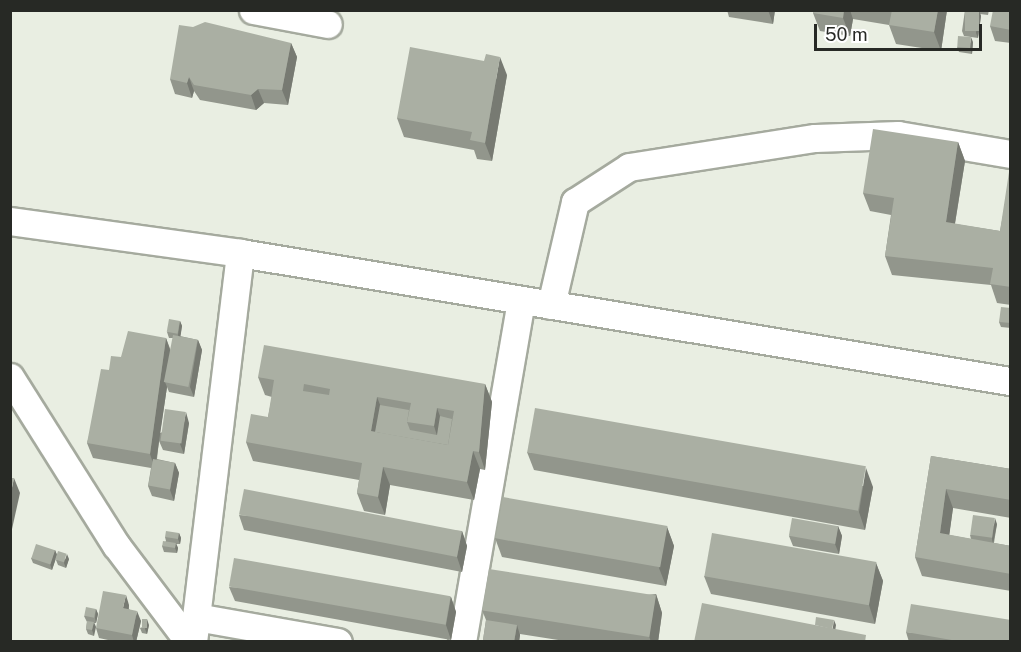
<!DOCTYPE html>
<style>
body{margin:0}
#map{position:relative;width:1021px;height:652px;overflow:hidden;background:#e9eee2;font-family:"Public Sans",sans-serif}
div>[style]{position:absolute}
.roads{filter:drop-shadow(2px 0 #a5aa9e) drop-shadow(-2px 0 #a5aa9e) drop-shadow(0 2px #a5aa9e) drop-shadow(0 -2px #a5aa9e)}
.minor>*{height:27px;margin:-13.5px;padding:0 13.5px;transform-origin:13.5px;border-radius:13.5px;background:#fff}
.wall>*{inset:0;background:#92968c}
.shaded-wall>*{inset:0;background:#777a72}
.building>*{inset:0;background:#aaafa3;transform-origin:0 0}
span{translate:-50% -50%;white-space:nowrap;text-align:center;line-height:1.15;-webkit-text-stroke:6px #fff;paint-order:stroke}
.frame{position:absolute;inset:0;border:12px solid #272925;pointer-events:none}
.scale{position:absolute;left:814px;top:24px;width:168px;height:27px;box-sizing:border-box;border:3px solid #272925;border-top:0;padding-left:8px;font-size:18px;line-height:21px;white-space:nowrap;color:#272925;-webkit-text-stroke:4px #fff;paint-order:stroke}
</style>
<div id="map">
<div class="roads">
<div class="minor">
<div style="left:253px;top:10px;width:76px;rotate:10.6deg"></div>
<div style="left:10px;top:221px;width:232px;rotate:7.9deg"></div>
<div style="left:240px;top:253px;width:781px;rotate:9.44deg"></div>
<div style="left:551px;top:305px;width:106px;rotate:-76.9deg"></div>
<div style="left:575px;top:202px;width:64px;rotate:-32.9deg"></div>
<div style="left:629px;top:167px;width:188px;rotate:-8.9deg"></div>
<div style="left:815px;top:138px;width:83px;rotate:-2.1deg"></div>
<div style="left:898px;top:135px;width:114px;rotate:9.6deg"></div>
<div style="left:10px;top:377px;width:199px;rotate:57.8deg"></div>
<div style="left:116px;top:545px;width:121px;rotate:53deg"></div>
<div style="left:196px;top:617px;width:144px;rotate:10deg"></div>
<div style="left:193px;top:642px;width:392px;rotate:-83.1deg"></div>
<div style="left:462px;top:642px;width:347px;rotate:-80.2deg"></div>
</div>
</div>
<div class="wall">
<div style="clip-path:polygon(727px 10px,775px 10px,773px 24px,729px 17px)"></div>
<div style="clip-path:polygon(814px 10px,947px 10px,941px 51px,896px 44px,889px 25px,853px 19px,850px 36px,820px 31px,813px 13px)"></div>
<div style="clip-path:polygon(965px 10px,989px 10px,988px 15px,980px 14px,981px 16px,978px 38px,964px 36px,962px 31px)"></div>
<div style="clip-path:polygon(1011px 10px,1011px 43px,995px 41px,990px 26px)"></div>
<div style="clip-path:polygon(973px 42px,972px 54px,959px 52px,957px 47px)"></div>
<div style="clip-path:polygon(291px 43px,297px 57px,288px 105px,264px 103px,256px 110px,200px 100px,194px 91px,192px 98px,175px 94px,170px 79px)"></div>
<div style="clip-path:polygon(507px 75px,492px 161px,477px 159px,474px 150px,404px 137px,397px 118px)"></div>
<div style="clip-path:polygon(958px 142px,965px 161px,955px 224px,1000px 231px,1011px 173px,1011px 305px,997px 303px,991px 285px,892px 275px,885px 256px,891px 215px,870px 211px,863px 193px)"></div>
<div style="clip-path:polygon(1011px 308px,1011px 328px,1001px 327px,999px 322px)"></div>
<div style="clip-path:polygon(180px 321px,182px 326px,180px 336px,198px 340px,202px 350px,194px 397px,169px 392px,167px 387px,160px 433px,189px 423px,184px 454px,163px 450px,159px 441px,157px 459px,175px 463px,179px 473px,174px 501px,152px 496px,148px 486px,151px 468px,93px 458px,87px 443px,109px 370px,121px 357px,166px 338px,171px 351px,173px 338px,169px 338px,167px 332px)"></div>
<div style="clip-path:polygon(258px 377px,485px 384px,492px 402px,485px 470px,480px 469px,474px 500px,390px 485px,385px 515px,364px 511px,357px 493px,359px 480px,253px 461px,246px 442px,268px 417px,272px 397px,265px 395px)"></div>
<div style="clip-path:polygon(527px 452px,873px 487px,865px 530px,534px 470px)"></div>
<div style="clip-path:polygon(931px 456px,1011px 469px,1011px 518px,953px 508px,949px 535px,971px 539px,970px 535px,997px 524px,994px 543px,1011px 546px,1011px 591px,922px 576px,915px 557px)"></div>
<div style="clip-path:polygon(239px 515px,462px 531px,467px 546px,462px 572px,244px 530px)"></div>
<div style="clip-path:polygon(838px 526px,842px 536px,839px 554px,793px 546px,789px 536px)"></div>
<div style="clip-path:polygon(667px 527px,674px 546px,666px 586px,502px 557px,495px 538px)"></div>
<div style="clip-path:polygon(179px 533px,181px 538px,180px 544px,176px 544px,178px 548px,177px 553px,164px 552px,162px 546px,166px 541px,165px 537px)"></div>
<div style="clip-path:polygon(55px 550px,57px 555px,52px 570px,33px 563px,31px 558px)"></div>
<div style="clip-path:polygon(69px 559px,66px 568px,58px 565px,56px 560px)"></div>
<div style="clip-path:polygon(876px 563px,883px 581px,875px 624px,711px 594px,704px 576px)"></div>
<div style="clip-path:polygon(229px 587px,451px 597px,456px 612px,451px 640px,235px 601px)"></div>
<div style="clip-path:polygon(656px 594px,662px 613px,658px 642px,571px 642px,520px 634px,520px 635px,519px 642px,483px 642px,483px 640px,486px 620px,482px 610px)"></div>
<div style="clip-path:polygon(129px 605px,129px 609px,141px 621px,136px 642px,117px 642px,99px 638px,96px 628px)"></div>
<div style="clip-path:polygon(96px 609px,98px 614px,96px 623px,94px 623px,94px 636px,88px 634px,86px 629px,87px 622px,84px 616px)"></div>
<div style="clip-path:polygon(149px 625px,147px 634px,142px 633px,140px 628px)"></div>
<div style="clip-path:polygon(906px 632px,1011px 642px,909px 642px)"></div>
</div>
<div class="shaded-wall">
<div style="clip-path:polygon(768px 10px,775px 10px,773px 24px)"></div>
<div style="clip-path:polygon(844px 10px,850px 10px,853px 19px,850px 36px,843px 18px)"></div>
<div style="clip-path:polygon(938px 10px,947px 10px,941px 51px,934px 32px)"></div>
<div style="clip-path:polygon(979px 10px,981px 16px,978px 38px,976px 33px)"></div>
<div style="clip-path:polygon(971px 37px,973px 42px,972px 54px,970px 49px)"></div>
<div style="clip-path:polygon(291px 43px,297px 57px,288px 105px,282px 90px)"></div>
<div style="clip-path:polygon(500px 57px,507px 75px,492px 161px,485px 143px)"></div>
<div style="clip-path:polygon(189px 77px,194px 91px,192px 98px,187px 83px)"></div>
<div style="clip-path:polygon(258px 89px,264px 103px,256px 110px,251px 95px)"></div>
<div style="clip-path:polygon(958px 142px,965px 161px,952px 241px,946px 222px)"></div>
<div style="clip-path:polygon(180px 321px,182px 326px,180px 340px,178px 335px)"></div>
<div style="clip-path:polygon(166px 338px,171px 353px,165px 382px,167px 387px,155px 469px,150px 454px)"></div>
<div style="clip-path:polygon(198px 340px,202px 350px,194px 397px,190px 387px)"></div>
<div style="clip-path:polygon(485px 384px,492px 402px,485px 470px,479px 452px)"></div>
<div style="clip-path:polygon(377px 397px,384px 415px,379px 441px,371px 431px)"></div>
<div style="clip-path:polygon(437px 408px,444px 427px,440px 445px,434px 426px)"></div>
<div style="clip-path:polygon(186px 412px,189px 423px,184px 454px,180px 444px)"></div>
<div style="clip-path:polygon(473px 451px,480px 469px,474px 500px,467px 482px)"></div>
<div style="clip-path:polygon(175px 463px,179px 473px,174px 501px,170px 490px)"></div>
<div style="clip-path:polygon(383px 467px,390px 485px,385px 515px,378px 497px)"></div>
<div style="clip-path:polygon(866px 468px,873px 487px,865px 530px,859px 512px)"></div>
<div style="clip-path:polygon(14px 478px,20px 493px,10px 538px,10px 497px)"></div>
<div style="clip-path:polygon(946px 489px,953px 508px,947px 552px,940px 533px)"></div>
<div style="clip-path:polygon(995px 518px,997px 524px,993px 544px,992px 539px)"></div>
<div style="clip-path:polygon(838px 526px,842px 536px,839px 554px,835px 544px)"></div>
<div style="clip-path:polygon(667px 527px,674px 546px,666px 586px,659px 568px)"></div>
<div style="clip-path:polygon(462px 531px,467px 546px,462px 572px,457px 557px)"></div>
<div style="clip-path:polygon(179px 533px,181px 538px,180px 544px,178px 539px)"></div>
<div style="clip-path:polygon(176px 543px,178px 548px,177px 553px,175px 548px)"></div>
<div style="clip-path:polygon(55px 550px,57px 555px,52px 570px,50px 564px)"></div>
<div style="clip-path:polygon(67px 554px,69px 559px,66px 568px,64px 563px)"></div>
<div style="clip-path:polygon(876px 563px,883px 581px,875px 624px,869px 605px)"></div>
<div style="clip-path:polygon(656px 594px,662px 613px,658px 642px,651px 642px,649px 636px)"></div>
<div style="clip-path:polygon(126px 595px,129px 605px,127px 618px,123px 608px)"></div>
<div style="clip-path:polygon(451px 597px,456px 612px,451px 640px,446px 625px)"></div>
<div style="clip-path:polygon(96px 609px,98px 614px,96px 623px,95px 618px)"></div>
<div style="clip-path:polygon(137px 611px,141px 621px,136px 642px,134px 642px,132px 635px)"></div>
<div style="clip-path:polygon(147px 619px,149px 625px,147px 634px,145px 629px)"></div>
<div style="clip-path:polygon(834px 620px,836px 625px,834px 638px,832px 633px)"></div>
<div style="clip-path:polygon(94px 622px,96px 627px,94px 636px,92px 630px)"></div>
<div style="clip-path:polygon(517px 625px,520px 635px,519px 642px,514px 642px)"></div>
</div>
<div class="building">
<div style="clip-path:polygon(814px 10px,844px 10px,843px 18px,813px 13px)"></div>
<div style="clip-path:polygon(892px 10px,938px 10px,934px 32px,889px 25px)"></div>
<div style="left:965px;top:10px;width:14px;height:21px"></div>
<div style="clip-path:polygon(993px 10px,1011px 10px,1011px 30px,990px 26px)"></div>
<div style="clip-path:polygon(205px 22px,291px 43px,282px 90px,258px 89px,251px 95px,194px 85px,189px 77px,187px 83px,170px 79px,179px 25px,193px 27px)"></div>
<div style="left:958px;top:36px;width:13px;height:11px;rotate:4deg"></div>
<div style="clip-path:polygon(410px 47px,484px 61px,486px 54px,500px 57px,485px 143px,470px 140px,472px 132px,397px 118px)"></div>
<div style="clip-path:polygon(873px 129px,958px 142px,946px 222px,1000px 231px,1009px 172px,1011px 173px,1011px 287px,990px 284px,993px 268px,885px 256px,894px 198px,863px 193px)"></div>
<div style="clip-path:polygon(1001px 307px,1011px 308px,1011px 323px,999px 322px)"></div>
<div style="left:169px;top:319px;width:11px;height:13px;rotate:10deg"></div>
<div style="clip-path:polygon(128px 331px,166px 338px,150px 454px,87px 443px,101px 369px,109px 370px,111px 356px,121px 357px)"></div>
<div style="left:173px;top:335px;width:25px;height:48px;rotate:11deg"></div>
<div style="clip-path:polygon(evenodd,264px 345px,485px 384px,479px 452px,473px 451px,467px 482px,383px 467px,378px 497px,357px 493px,362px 463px,246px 442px,251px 414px,268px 417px,274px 380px,258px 377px,264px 345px,304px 384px,330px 389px,329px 395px,303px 391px,304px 384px,264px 345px,377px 397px,411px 403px,407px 422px,434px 426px,437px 408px,454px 411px,448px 445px,371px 431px,377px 397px)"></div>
<div style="clip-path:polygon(380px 405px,409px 410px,407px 422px,410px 430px,437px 435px,440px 416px,452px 419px,448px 445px,375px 432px)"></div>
<div style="left:535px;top:408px;width:336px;height:45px;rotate:10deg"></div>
<div style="left:165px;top:409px;width:21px;height:32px;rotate:8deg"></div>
<div style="clip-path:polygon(931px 456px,1011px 469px,1011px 500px,946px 489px,940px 533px,1011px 546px,1011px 574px,915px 557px)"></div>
<div style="left:153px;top:459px;width:22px;height:27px;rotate:10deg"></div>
<div style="clip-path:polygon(10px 478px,14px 478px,10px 497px)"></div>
<div style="left:244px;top:489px;width:222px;height:26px;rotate:11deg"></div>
<div style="left:503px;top:497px;width:167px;height:42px;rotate:10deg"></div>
<div style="left:973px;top:515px;width:22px;height:20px;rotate:8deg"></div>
<div style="left:792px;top:518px;width:47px;height:18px;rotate:10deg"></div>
<div style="left:166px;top:531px;width:13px;height:6px;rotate:9deg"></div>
<div style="left:712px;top:533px;width:167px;height:44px;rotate:10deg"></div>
<div style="left:163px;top:541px;width:13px;height:5px;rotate:9deg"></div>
<div style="left:36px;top:544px;width:20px;height:15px;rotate:18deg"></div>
<div style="left:58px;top:551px;width:9px;height:9px;rotate:18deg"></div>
<div style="left:234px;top:558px;width:220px;height:29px;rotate:10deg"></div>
<div style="left:489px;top:569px;width:169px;height:42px;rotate:9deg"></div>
<div style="clip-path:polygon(103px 591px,126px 595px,123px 608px,137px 611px,132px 635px,96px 628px)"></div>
<div style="clip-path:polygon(702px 603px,866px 635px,865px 642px,694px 642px)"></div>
<div style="clip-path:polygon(911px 604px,1011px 620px,1011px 642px,963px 642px,906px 632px)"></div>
<div style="left:86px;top:607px;width:10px;height:9px;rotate:11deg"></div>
<div style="clip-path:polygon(816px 617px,834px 620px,832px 629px,815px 625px)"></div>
<div style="left:142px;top:619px;width:5px;height:9px"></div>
<div style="clip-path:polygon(486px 620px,517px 625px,514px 642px,492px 642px,483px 640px)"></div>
<div style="clip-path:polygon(87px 621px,94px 622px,92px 630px,86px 629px)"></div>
</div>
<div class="frame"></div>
<div class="scale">50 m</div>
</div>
